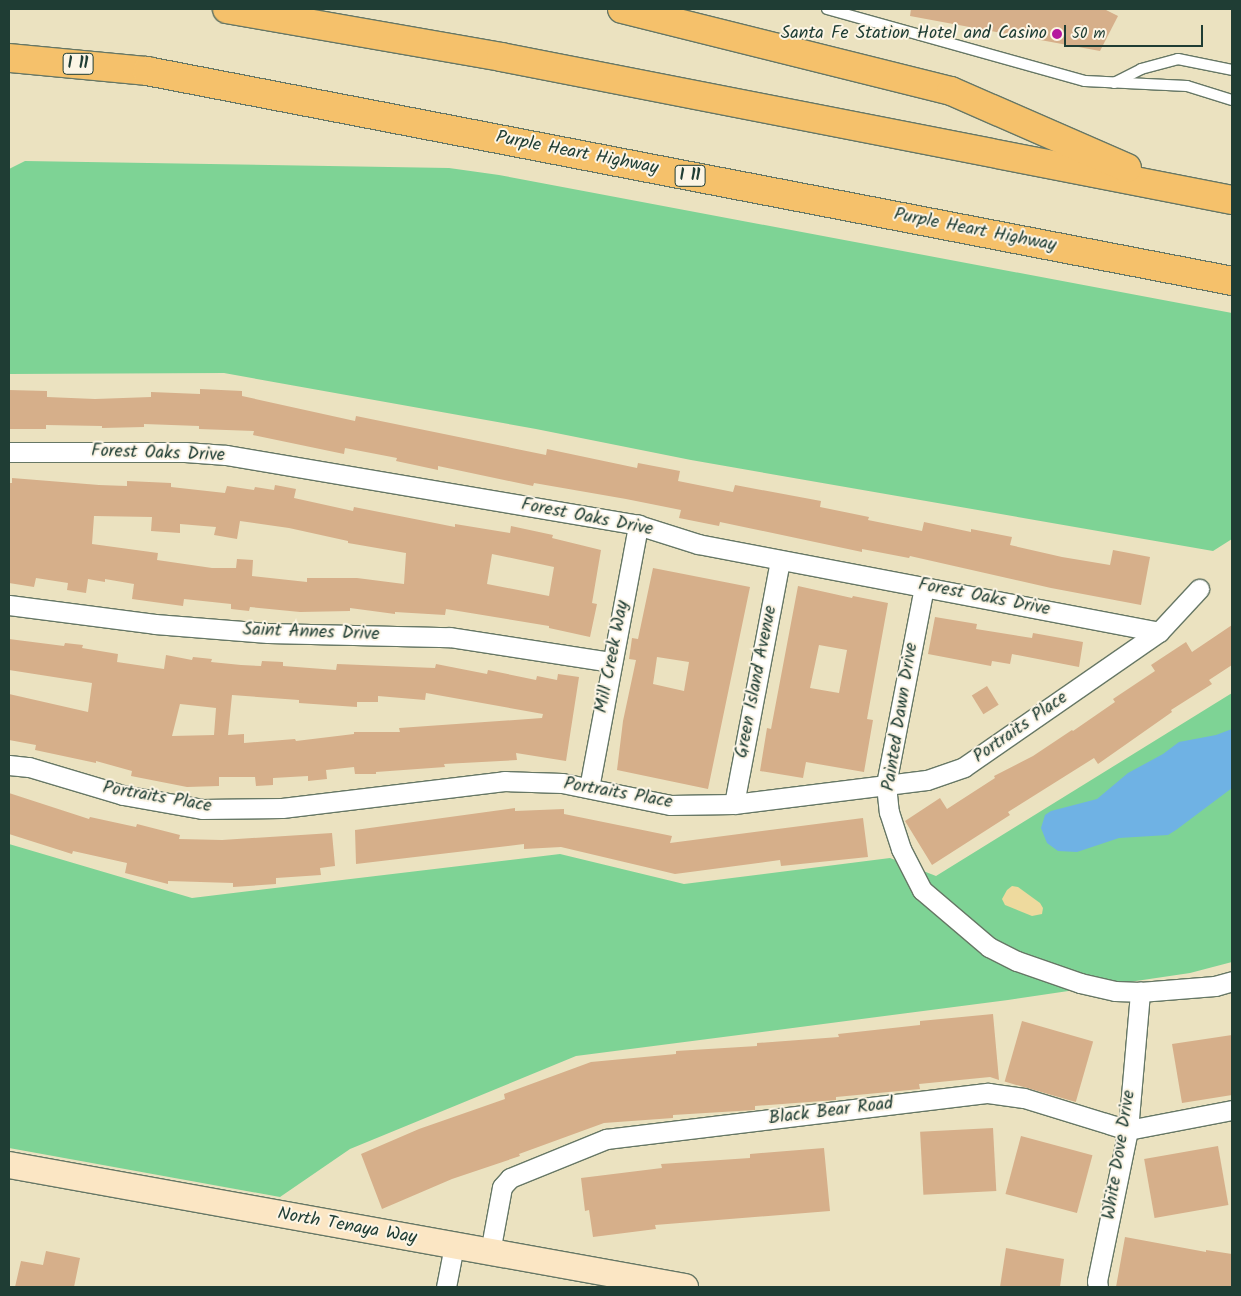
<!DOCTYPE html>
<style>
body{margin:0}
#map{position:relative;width:1241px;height:1296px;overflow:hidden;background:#ebe2c0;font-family:Kalam,sans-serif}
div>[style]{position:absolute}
.green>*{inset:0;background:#7ed395}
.sand>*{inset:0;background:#eeda9e}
.water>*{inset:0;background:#6fb2e4}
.building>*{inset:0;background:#d6af8a;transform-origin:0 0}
.roads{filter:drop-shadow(1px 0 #667765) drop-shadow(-1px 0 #667765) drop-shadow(0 1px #667765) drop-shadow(0 -1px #667765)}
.lane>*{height:10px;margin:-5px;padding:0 5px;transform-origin:5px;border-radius:5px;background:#fff}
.street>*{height:19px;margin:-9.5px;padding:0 9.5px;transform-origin:9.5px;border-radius:9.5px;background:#fff}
.secondary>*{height:26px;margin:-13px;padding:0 13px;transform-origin:13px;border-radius:13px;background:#fbe6c4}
.highway>*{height:28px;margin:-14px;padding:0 14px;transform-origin:14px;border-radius:14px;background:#f5c16b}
.dots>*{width:14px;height:14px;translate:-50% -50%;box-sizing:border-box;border:2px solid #fcf5e5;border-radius:50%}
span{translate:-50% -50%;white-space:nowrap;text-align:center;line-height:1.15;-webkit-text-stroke:4px #fcf5e5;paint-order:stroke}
.shield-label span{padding:1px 4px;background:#fcf5e5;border:1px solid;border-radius:4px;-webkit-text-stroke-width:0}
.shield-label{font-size:16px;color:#1f3d34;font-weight:700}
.poi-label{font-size:18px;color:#1f3d34}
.right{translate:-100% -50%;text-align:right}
.street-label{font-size:18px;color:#1f3d34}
.frame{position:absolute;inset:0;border:10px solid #1f3d34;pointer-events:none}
.scale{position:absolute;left:1064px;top:25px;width:139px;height:22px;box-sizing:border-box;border:2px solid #1f3d34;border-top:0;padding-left:6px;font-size:15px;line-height:18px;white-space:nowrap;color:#1f3d34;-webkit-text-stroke:4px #fcf5e5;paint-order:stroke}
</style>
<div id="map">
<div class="green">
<div style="clip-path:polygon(25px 161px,449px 168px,499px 175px,1232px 313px,1232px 539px,1213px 551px,691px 460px,536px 429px,224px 373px,9px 374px,9px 169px)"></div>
<div style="clip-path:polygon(1232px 693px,1232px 962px,1190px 973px,1008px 1000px,576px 1056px,350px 1149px,280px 1197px,9px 1148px,9px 844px,192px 898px,560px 854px,684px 884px,890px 858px,936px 876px)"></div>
</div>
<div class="sand">
<div style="clip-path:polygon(1012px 886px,1018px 887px,1040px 903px,1043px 908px,1042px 914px,1032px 916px,1005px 905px,1002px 899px,1007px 890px)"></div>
</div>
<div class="water">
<div style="clip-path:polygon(1232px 729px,1232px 788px,1176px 830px,1168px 835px,1119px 838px,1077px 852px,1058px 851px,1047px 843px,1041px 828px,1045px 815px,1051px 811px,1097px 799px,1128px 773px,1163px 754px,1179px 742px,1216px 735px)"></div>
</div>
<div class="building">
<div style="clip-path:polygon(911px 9px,1104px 9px,1118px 16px,1100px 51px,910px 16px)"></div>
<div style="clip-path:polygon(200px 389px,242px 391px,242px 396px,355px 421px,356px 416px,546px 455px,547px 449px,637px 468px,638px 463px,680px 471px,678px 481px,733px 492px,735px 485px,821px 501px,820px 507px,869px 517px,868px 520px,922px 531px,924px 522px,971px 532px,971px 529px,1012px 537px,1010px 545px,1062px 557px,1110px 565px,1113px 550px,1150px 557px,1141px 605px,1051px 588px,910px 556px,909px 558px,862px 549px,862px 552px,720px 522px,719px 526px,679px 518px,681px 510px,626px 499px,534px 483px,533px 486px,438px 466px,438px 470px,396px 461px,397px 458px,345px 448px,344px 454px,253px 435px,254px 431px,199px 429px,199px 426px,144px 424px,144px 427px,102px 428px,102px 426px,46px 425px,46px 429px,9px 429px,9px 390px,47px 391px,47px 397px,95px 399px,151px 397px,151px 392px,200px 394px)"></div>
<div style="clip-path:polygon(evenodd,12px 478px,99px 485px,127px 486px,127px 481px,171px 483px,171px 487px,225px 493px,227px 486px,254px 490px,255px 487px,274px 490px,275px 485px,296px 489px,294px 498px,353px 511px,354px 507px,455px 527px,455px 524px,510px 533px,511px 526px,553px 535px,552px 538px,601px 550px,592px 603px,597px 604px,590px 637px,549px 628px,549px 626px,446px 609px,445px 615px,395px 612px,395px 614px,350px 608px,350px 611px,300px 612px,250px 607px,249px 611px,231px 609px,231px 604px,184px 599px,183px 606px,132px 599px,134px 584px,105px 579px,105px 582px,88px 579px,86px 593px,67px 590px,68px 583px,36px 578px,34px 587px,9px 583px,9px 483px,12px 483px,12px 478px,94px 516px,152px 517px,151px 531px,180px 533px,180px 524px,216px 527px,214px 535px,237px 539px,240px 521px,289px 528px,348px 541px,348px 543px,406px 553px,404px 584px,357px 578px,307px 578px,307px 582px,252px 576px,253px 560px,237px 559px,236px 568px,212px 568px,157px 560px,158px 553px,92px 544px,94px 516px,12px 478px,492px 554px,554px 567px,549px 596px,487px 584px,492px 554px)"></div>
<div style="clip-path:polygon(evenodd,653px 568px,750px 587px,708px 789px,617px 770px,623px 721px,636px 660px,629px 659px,632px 638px,638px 639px,653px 568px,657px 657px,689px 662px,684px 691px,653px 684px,657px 657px)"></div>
<div style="clip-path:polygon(evenodd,798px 586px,852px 598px,853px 596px,888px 603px,867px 719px,873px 720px,864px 772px,806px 762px,803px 778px,760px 771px,767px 728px,771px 729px,798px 586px,819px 645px,847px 650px,839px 693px,810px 688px,819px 645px)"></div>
<div style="clip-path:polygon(935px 617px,977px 624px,976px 629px,1032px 638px,1033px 633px,1083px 642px,1079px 667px,1012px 654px,1010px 664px,992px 661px,991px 666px,928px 654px)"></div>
<div style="clip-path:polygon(1232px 625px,1232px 665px,1209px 680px,1212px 684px,1171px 710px,1172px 712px,1098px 764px,1094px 758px,1008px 812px,1010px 815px,932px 865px,905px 821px,940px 798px,947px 809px,995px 778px,994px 776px,1033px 756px,1072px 730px,1073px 731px,1115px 702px,1113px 699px,1155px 671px,1151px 665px,1186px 642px,1192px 652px)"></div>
<div style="clip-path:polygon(evenodd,9px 639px,64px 646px,65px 643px,83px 645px,82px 648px,118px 654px,117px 662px,164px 669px,166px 655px,192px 660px,193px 657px,212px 659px,211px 662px,241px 665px,261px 666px,262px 661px,283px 662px,283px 666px,336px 670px,337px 664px,435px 668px,436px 664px,487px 674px,488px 670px,536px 680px,537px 676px,557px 680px,558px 674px,579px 677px,566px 761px,516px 753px,517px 760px,444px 764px,445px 767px,376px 772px,376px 774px,355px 774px,354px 767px,326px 770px,327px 779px,308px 781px,308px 776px,273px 778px,273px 785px,256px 786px,255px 777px,219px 777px,219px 786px,187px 787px,131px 776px,132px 771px,96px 761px,96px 763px,35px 750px,36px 745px,9px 740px,9px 694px,88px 712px,92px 683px,9px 670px,9px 639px,426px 693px,543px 714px,542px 718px,399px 728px,400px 732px,354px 732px,354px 734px,296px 741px,295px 739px,244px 743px,244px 734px,228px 735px,232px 695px,299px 700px,299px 703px,357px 707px,357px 702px,378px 702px,378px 696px,425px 700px,426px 693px,9px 639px,180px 704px,216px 708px,214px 735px,172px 736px,180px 704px)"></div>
<div style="left:987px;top:686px;width:22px;height:18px;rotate:58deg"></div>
<div style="clip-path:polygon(9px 793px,89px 819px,90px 817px,136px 827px,137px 824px,180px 835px,179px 839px,222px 840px,332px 833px,335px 866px,320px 868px,321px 875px,276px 878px,276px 884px,233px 887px,233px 883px,168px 881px,168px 884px,125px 873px,127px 863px,73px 851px,72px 854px,9px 834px)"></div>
<div style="clip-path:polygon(515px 808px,515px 811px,564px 809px,564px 814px,672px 836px,670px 843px,863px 818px,868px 857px,781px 866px,780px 860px,675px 874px,561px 847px,524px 849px,524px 844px,356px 864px,355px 830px)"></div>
<div style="clip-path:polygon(993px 1014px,999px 1080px,990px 1077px,919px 1084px,920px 1089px,836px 1097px,836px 1100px,755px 1106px,755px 1110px,673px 1115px,673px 1118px,604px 1123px,519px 1154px,520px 1156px,452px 1179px,382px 1209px,361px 1154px,419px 1129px,505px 1099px,504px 1094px,591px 1062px,676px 1054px,676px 1051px,757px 1046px,757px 1043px,839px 1037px,838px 1034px,920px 1025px,920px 1021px)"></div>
<div style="left:1022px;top:1021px;width:74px;height:63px;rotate:16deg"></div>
<div style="clip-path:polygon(1232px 1035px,1232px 1095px,1182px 1103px,1172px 1044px)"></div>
<div style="left:993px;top:1128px;width:63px;height:73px;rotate:87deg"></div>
<div style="left:1021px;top:1136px;width:74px;height:60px;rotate:15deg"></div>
<div style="left:1218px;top:1146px;width:60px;height:75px;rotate:80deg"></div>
<div style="clip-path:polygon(824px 1148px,830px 1211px,655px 1225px,656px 1229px,593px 1237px,589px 1210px,585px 1211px,581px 1178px,662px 1168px,661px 1164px,750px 1158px,750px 1154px)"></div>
<div style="clip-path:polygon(1125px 1237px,1206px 1252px,1206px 1250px,1232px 1254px,1232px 1287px,1116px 1287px)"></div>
<div style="clip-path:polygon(1006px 1248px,1064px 1259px,1060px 1287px,1000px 1287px)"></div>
<div style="clip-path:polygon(46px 1251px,80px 1258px,74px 1287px,15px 1287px,21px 1261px,43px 1265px)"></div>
</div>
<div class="roads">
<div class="lane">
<div style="left:827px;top:9px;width:268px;rotate:15.6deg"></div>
<div style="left:1085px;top:81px;width:102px;rotate:2.8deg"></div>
<div style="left:1187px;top:86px;width:47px;rotate:17.3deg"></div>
<div style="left:1114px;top:83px;width:30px;rotate:-27deg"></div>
<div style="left:1141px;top:69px;width:38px;rotate:-15deg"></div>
<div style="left:1178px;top:59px;width:55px;rotate:11.5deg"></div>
</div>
<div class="street">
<div style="left:9px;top:452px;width:176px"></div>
<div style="left:185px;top:452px;width:41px;rotate:4.2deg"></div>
<div style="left:226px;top:455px;width:418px;rotate:9.6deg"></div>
<div style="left:638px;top:525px;width:63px;rotate:17.6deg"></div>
<div style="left:698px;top:544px;width:469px;rotate:10.8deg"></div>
<div style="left:924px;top:587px;width:202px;rotate:100.9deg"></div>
<div style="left:886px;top:785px;width:27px;rotate:84deg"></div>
<div style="left:889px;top:812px;width:39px;rotate:72deg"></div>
<div style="left:901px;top:849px;width:46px;rotate:62.9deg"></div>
<div style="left:922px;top:890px;width:88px;rotate:40.4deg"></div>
<div style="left:989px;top:947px;width:31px;rotate:27deg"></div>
<div style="left:1017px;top:961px;width:67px;rotate:19.2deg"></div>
<div style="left:1080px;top:983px;width:36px;rotate:13deg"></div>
<div style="left:1115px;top:991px;width:25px;rotate:2deg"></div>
<div style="left:1140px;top:992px;width:75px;rotate:-4.6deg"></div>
<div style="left:1215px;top:986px;width:18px;rotate:-16deg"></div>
<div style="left:9px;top:605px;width:147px;rotate:7.4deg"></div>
<div style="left:155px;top:624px;width:113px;rotate:4.6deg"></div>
<div style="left:268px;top:633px;width:182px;rotate:1.3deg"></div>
<div style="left:450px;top:637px;width:164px;rotate:8.8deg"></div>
<div style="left:9px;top:765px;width:20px;rotate:6deg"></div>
<div style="left:29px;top:767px;width:98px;rotate:16.6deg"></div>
<div style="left:123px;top:795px;width:80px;rotate:10deg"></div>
<div style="left:202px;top:809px;width:80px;rotate:-0.7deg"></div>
<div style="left:282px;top:808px;width:224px;rotate:-6.9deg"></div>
<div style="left:504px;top:781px;width:58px;rotate:2deg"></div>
<div style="left:562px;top:783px;width:110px;rotate:11.5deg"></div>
<div style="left:670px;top:805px;width:64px;rotate:-0.9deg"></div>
<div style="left:734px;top:804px;width:194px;rotate:-7.1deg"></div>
<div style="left:927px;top:780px;width:39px;rotate:-19deg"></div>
<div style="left:964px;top:767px;width:237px;rotate:-34.7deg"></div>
<div style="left:1159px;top:632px;width:59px;rotate:-47.1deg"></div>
<div style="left:589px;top:788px;width:268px;rotate:-79.4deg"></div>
<div style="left:734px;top:804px;width:248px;rotate:-79.3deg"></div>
<div style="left:490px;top:1252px;width:66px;rotate:-79.5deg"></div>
<div style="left:502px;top:1187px;width:12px;rotate:-48deg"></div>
<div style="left:510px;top:1178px;width:104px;rotate:-22.1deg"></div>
<div style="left:606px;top:1139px;width:385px;rotate:-6.9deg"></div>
<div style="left:988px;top:1093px;width:36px;rotate:8deg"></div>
<div style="left:1024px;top:1098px;width:109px;rotate:17.1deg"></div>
<div style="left:1128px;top:1130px;width:106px;rotate:-10.9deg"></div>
<div style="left:446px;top:1287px;width:42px;rotate:-79deg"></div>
<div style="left:1098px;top:1287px;width:6px;rotate:-99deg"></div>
<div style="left:1097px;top:1281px;width:154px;rotate:-78.4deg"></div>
<div style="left:1128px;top:1130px;width:139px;rotate:-85deg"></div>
</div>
<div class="secondary">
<div style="left:9px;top:1165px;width:687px;rotate:10.23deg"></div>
</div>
<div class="highway">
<div style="left:227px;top:9px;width:278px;rotate:9.9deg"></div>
<div style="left:501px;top:57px;width:745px;rotate:11.07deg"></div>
<div style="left:622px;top:9px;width:339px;rotate:14deg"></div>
<div style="left:951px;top:91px;width:192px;rotate:23.6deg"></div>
<div style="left:9px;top:58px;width:139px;rotate:5.4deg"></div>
<div style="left:147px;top:71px;width:1105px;rotate:10.95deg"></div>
</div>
</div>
<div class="dots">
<div style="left:1057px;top:34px;background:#b5179e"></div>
</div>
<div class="shield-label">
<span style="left:78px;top:64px">I 11</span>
<span style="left:690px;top:176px">I 11</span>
</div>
<div class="poi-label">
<span class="right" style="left:1047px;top:34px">Santa Fe Station Hotel and Casino</span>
</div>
<div class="street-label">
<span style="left:577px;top:154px;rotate:11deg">Purple Heart Highway</span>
<span style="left:975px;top:231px;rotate:11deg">Purple Heart Highway</span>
<span style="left:158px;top:454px;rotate:2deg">Forest Oaks Drive</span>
<span style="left:587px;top:518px;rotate:11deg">Forest Oaks Drive</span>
<span style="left:984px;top:598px;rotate:11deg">Forest Oaks Drive</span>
<span style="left:311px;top:633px;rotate:2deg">Saint Annes Drive</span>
<span style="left:613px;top:657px;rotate:-79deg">Mill Creek Way</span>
<span style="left:757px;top:682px;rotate:-79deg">Green Island Avenue</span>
<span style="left:901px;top:717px;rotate:-81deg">Painted Dawn Drive</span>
<span style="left:1021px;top:728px;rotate:-35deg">Portraits Place</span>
<span style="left:618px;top:794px;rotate:10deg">Portraits Place</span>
<span style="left:157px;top:798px;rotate:10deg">Portraits Place</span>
<span style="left:831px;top:1112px;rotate:-7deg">Black Bear Road</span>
<span style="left:1120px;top:1155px;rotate:-81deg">White Dove Drive</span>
<span style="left:347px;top:1227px;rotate:10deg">North Tenaya Way</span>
</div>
<div class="frame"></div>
<div class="scale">50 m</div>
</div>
